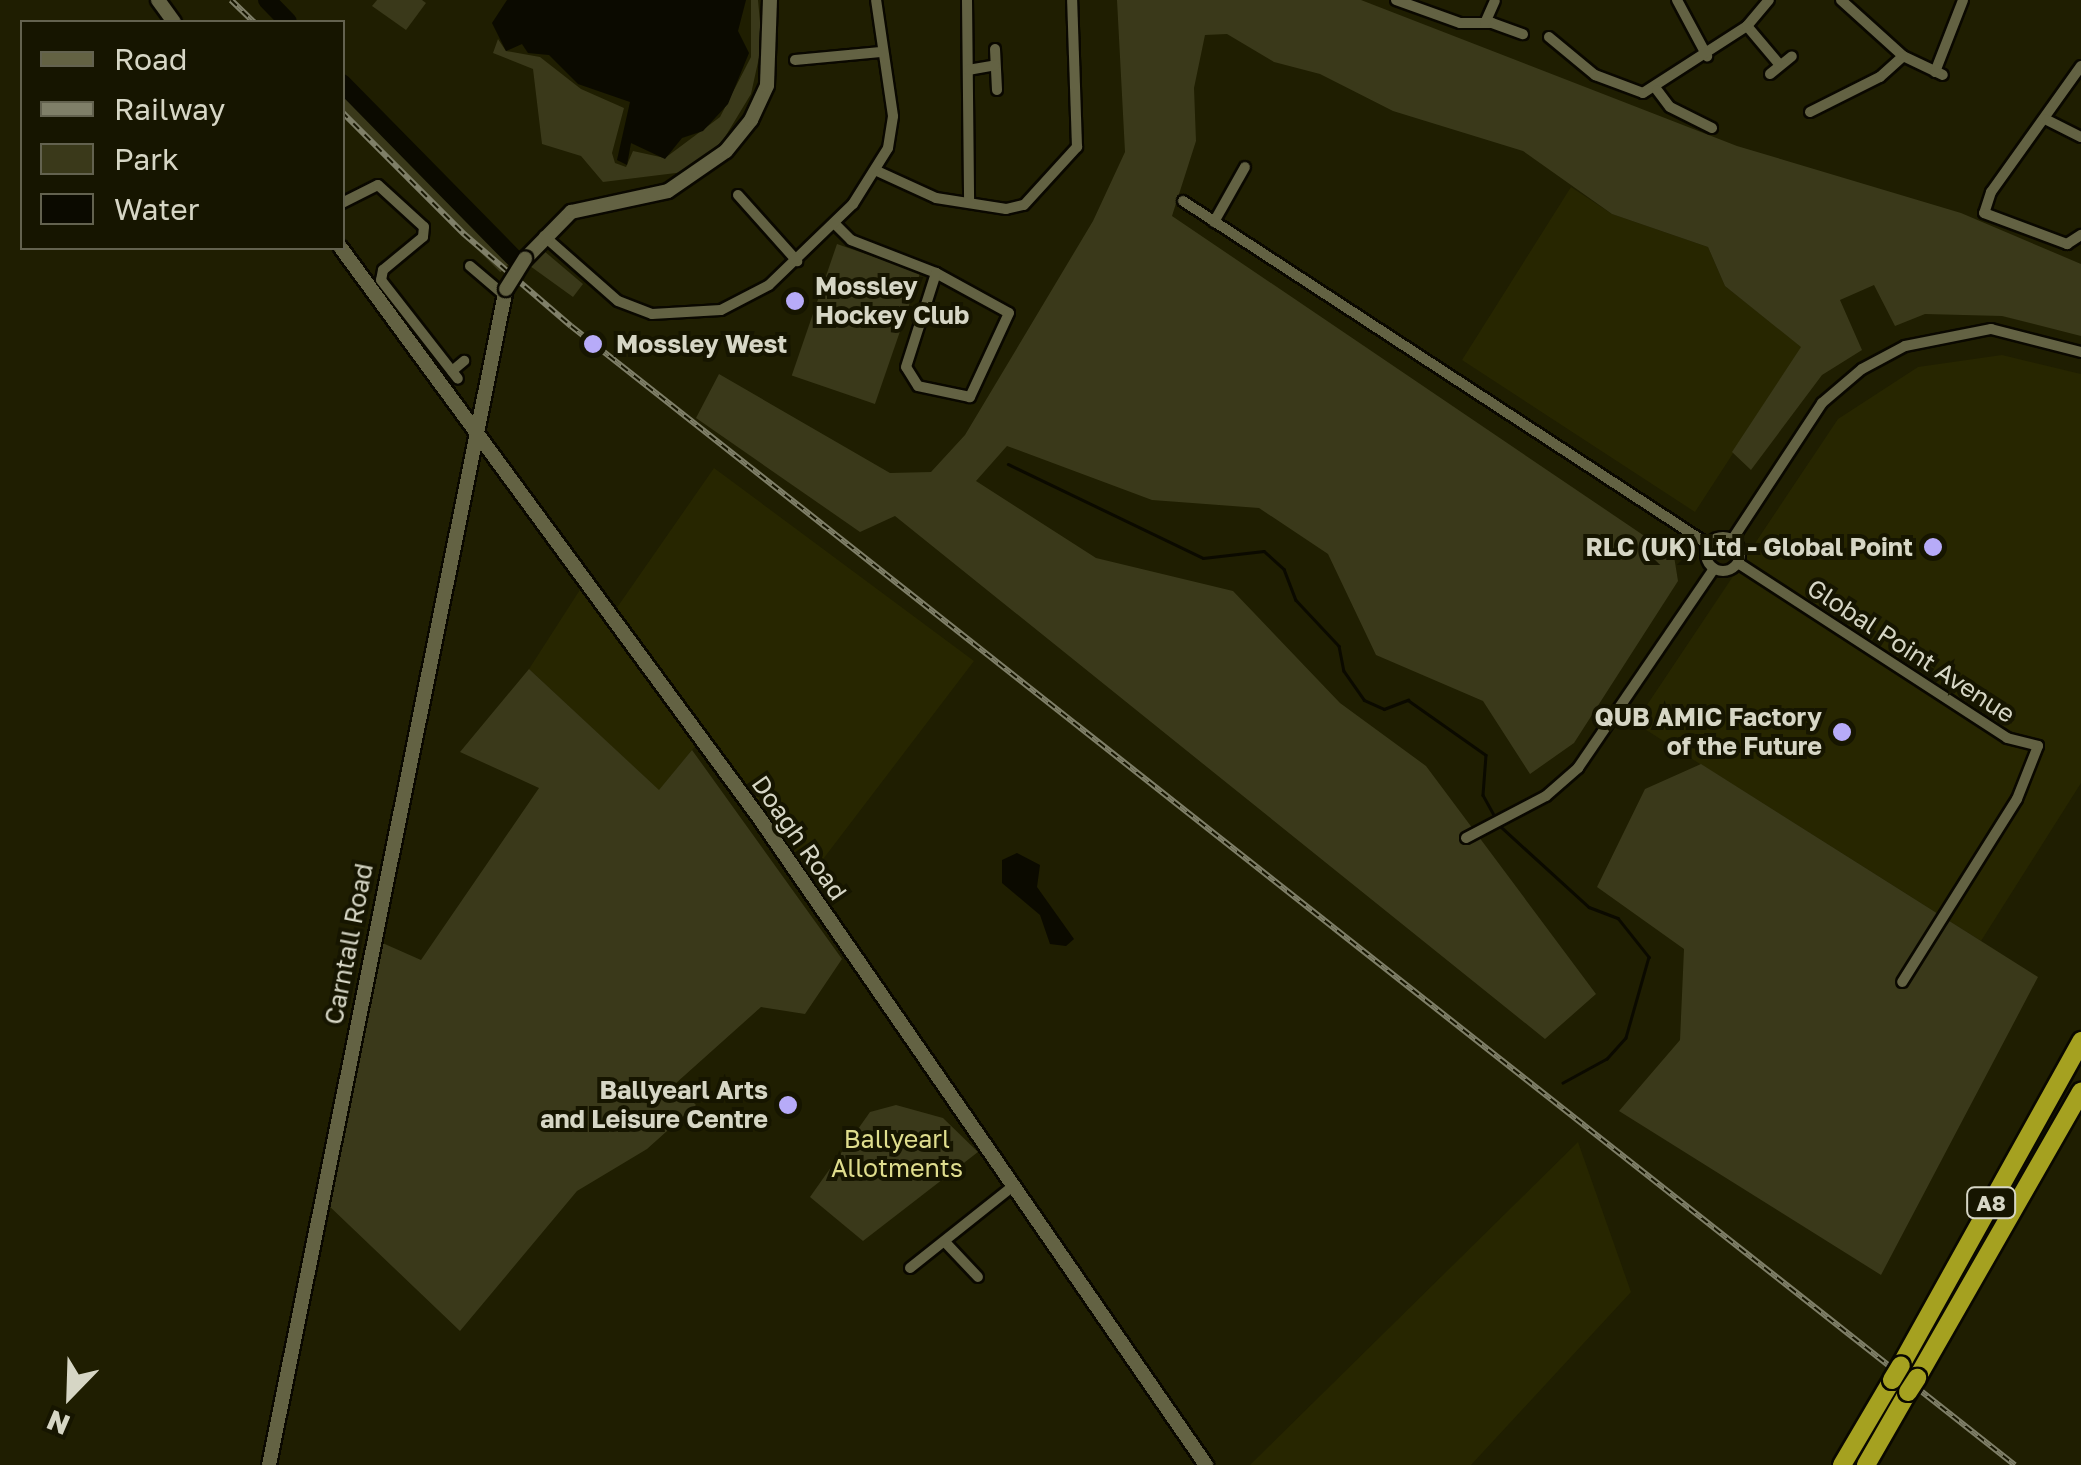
<!DOCTYPE html>
<style>
body{margin:0}
#map{position:relative;width:2081px;height:1465px;overflow:hidden;background:#1f1e01;font-family:"Golos Text",sans-serif}
div>[style]{position:absolute}
.built>*{inset:0;background:#272600}
.green>*{inset:0;background:#3a391a;transform-origin:0 0}
.water>*{inset:0;background:#0b0a00}
.stream>*{height:2.5px;margin:-1.25px;padding:0 1.25px;transform-origin:1.25px;border-radius:1.25px;background:#0b0a00}
.river>*{height:18px;margin:-9px;padding:0 9px;transform-origin:9px;border-radius:9px;background:#0b0a00}
.roads{filter:drop-shadow(2px 0 #0a0800) drop-shadow(-2px 0 #0a0800) drop-shadow(0 2px #0a0800) drop-shadow(0 -2px #0a0800)}
.street>*{height:10px;margin:-5px;padding:0 5px;transform-origin:5px;border-radius:5px;background:#636243}
.street>.ring{margin:-5px;padding:0;box-sizing:content-box;background:none;border:10px solid #636243;border-radius:50%}
.secondary>*{height:14px;margin:-7px;padding:0 7px;transform-origin:7px;border-radius:7px;background:#636243}
.highway>*{height:18px;margin:-9px;padding:0 9px;transform-origin:9px;border-radius:9px;background:#a5a120}
.rail>*{height:6px;margin-top:-3px;transform-origin:0;background:repeating-linear-gradient(90deg,#161500 0 8px,#7f7f68 0 16px);box-sizing:border-box;border-block:2px solid #7f7f68}
.bridges{filter:drop-shadow(2px 0 #0a0800) drop-shadow(-2px 0 #0a0800) drop-shadow(0 2px #0a0800) drop-shadow(0 -2px #0a0800)}
.secondary-bridge>*{height:14px;margin:-7px;padding:0 7px;transform-origin:7px;border-radius:7px;background:#636243}
.highway-bridge>*{height:18px;margin:-9px;padding:0 9px;transform-origin:9px;border-radius:9px;background:#a5a120}
.dots>*{width:28px;height:28px;translate:-50% -50%;box-sizing:border-box;border:5px solid #161500;border-radius:50%}
span{translate:-50% -50%;white-space:nowrap;text-align:center;line-height:1.15;-webkit-text-stroke:8px #161500;paint-order:stroke}
.shield-label span{padding:2px 8px;background:#161500;border:2px solid;border-radius:8px;-webkit-text-stroke-width:0}
.shield-label{font-size:22px;color:#d6d6c5;font-weight:700}
.poi-label{font-size:25px;color:#d6d6c5;font-weight:700}
.left{translate:0 -50%;text-align:left}
.right{translate:-100% -50%;text-align:right}
.street-label{font-size:25px;color:#d6d6c5}
.park-label{font-size:25px;color:#dfdd8d}
.legend{position:absolute;left:20px;top:20px;width:325px;height:230px;box-sizing:border-box;background:#161500;border:2px solid #63624f;margin:0;padding:12px 18px;list-style:none;font-size:30px;color:#d6d6c5}
.legend li{display:flex;align-items:center;gap:20px;height:50px}
.legend b{width:50px;border:2px solid #63624f}
.north{position:absolute;left:20px;top:1345px;width:100px;height:100px;-webkit-text-stroke:8px #161500;paint-order:stroke;rotate:203deg;font-size:28px;font-weight:700;line-height:40px;text-align:center;color:#d6d6c5}
.north::after{content:'';display:block;margin:auto;width:35px;height:45px;background:#d6d6c5;clip-path:polygon(50% 0,100% 100%,50% 72%,0 100%)}
</style>
<div id="map">
<div class="built">
<div style="clip-path:polygon(1571px 187px,1612px 214px,1708px 247px,1725px 286px,1802px 347px,1695px 512px,1462px 360px)"></div>
<div style="clip-path:polygon(2002px 355px,2081px 374px,2081px 783px,1981px 941px,1635px 723px,1838px 419px,1918px 367px)"></div>
<div style="clip-path:polygon(714px 468px,974px 661px,811px 875px,701px 739px,659px 791px,529px 669px,583px 585px,616px 609px)"></div>
<div style="clip-path:polygon(1578px 1142px,1631px 1292px,1471px 1465px,1250px 1465px)"></div>
</div>
<div class="green">
<div style="clip-path:polygon(377px 0,422px 0,426px 3px,406px 30px,372px 6px)"></div>
<div style="clip-path:polygon(751px 0,758px 0,762px 44px,751px 94px,722px 142px,684px 172px,603px 182px,581px 156px,542px 144px,533px 69px,493px 53px,498px 39px,506px 51px,540px 57px,581px 89px,624px 108px,612px 153px,615px 163px,626px 167px,633px 151px,665px 158px,720px 117px,751px 57px)"></div>
<div style="clip-path:polygon(1117px 0,1361px 0,1737px 146px,1961px 213px,2081px 264px,2081px 336px,2002px 316px,1925px 314px,1895px 326px,1874px 285px,1840px 300px,1862px 350px,1822px 375px,1751px 470px,1732px 452px,1801px 347px,1725px 286px,1708px 247px,1612px 214px,1523px 151px,1393px 111px,1320px 74px,1274px 62px,1227px 34px,1205px 35px,1194px 88px,1196px 141px,1172px 216px,1674px 556px,1678px 581px,1574px 743px,1530px 774px,1483px 701px,1376px 655px,1328px 554px,1259px 508px,1152px 500px,1007px 446px,976px 481px,1096px 558px,1233px 591px,1340px 703px,1426px 766px,1596px 994px,1545px 1039px,895px 516px,860px 532px,696px 418px,719px 374px,890px 473px,931px 472px,965px 435px,1093px 221px,1125px 152px)"></div>
<div style="left:342px;top:80px;width:248px;height:24px;rotate:45deg"></div>
<div style="left:837px;top:244px;width:88px;height:139px;rotate:19deg"></div>
<div style="clip-path:polygon(544px 251px,583px 284px,573px 297px,530px 266px)"></div>
<div style="clip-path:polygon(529px 669px,659px 790px,692px 750px,842px 959px,805px 1014px,761px 1007px,675px 1084px,696px 1105px,647px 1149px,577px 1191px,460px 1331px,327px 1204px,378px 941px,421px 960px,539px 788px,460px 752px)"></div>
<div style="clip-path:polygon(1701px 764px,2038px 977px,1881px 1275px,1619px 1111px,1680px 1040px,1684px 949px,1597px 887px,1645px 789px)"></div>
<div style="clip-path:polygon(896px 1105px,943px 1118px,978px 1152px,863px 1241px,810px 1197px,870px 1112px)"></div>
</div>
<div class="water">
<div style="clip-path:polygon(507px 0,746px 0,738px 31px,749px 53px,728px 104px,703px 131px,682px 138px,665px 159px,631px 143px,627px 165px,617px 160px,630px 102px,578px 84px,549px 55px,528px 53px,522px 44px,506px 51px,492px 23px)"></div>
<div style="clip-path:polygon(1017px 853px,1040px 865px,1037px 887px,1074px 939px,1066px 946px,1050px 944px,1040px 915px,1002px 883px,1002px 860px)"></div>
</div>
<div class="stream">
<div style="left:1008px;top:464px;width:216px;rotate:25.7deg"></div>
<div style="left:1203px;top:558px;width:61px;rotate:-6.5deg"></div>
<div style="left:1264px;top:551px;width:27px;rotate:42deg"></div>
<div style="left:1284px;top:569px;width:33px;rotate:69deg"></div>
<div style="left:1296px;top:600px;width:63px;rotate:46.9deg"></div>
<div style="left:1339px;top:646px;width:25px;rotate:79deg"></div>
<div style="left:1344px;top:671px;width:35px;rotate:55deg"></div>
<div style="left:1364px;top:700px;width:22px;rotate:24deg"></div>
<div style="left:1384px;top:709px;width:26px;rotate:-21deg"></div>
<div style="left:1408px;top:700px;width:95px;rotate:35.2deg"></div>
<div style="left:1486px;top:755px;width:40px;rotate:94.3deg"></div>
<div style="left:1483px;top:795px;width:25px;rotate:61deg"></div>
<div style="left:1498px;top:824px;width:123px;rotate:42.4deg"></div>
<div style="left:1589px;top:907px;width:31px;rotate:21deg"></div>
<div style="left:1618px;top:918px;width:50px;rotate:51.5deg"></div>
<div style="left:1649px;top:957px;width:84px;rotate:105.9deg"></div>
<div style="left:1626px;top:1038px;width:28px;rotate:132deg"></div>
<div style="left:1607px;top:1059px;width:50px;rotate:151.4deg"></div>
</div>
<div class="river">
<div style="left:267px;top:0;width:30px;rotate:46deg"></div>
<div style="left:342px;top:83px;width:245px;rotate:45.5deg"></div>
</div>
<div class="roads">
<div class="street">
<div style="left:967px;top:0;width:201px;rotate:89.4deg"></div>
<div style="left:1396px;top:0;width:68px;rotate:19.8deg"></div>
<div style="left:1460px;top:23px;width:32px"></div>
<div style="left:1492px;top:23px;width:33px;rotate:20deg"></div>
<div style="left:1677px;top:0;width:64px;rotate:61.8deg"></div>
<div style="left:1841px;top:0;width:84px;rotate:42.1deg"></div>
<div style="left:1903px;top:56px;width:44px;rotate:25.4deg"></div>
<div style="left:1485px;top:23px;width:24px;rotate:-66deg"></div>
<div style="left:1747px;top:26px;width:51px;rotate:49.8deg"></div>
<div style="left:1549px;top:37px;width:60px;rotate:39.6deg"></div>
<div style="left:1595px;top:75px;width:51px;rotate:20.6deg"></div>
<div style="left:1643px;top:93px;width:124px;rotate:-32.8deg"></div>
<div style="left:1747px;top:26px;width:34px;rotate:-50deg"></div>
<div style="left:995px;top:49px;width:41px;rotate:87.2deg"></div>
<div style="left:795px;top:60px;width:86px;rotate:-5.3deg"></div>
<div style="left:2081px;top:66px;width:155px;rotate:125.5deg"></div>
<div style="left:1991px;top:192px;width:22px;rotate:108deg"></div>
<div style="left:1984px;top:213px;width:89px;rotate:20.5deg"></div>
<div style="left:2067px;top:244px;width:17px;rotate:-33deg"></div>
<div style="left:968px;top:70px;width:27px;rotate:-10deg"></div>
<div style="left:1935px;top:72px;width:77px;rotate:-68.7deg"></div>
<div style="left:1770px;top:74px;width:28px;rotate:-39deg"></div>
<div style="left:1657px;top:90px;width:21px;rotate:53deg"></div>
<div style="left:1670px;top:107px;width:47px;rotate:26.6deg"></div>
<div style="left:1810px;top:112px;width:78px;rotate:-26.6deg"></div>
<div style="left:1880px;top:77px;width:31px;rotate:-42deg"></div>
<div style="left:2045px;top:119px;width:40px;rotate:26.6deg"></div>
<div style="left:877px;top:171px;width:65px;rotate:24.6deg"></div>
<div style="left:936px;top:198px;width:71px;rotate:8.9deg"></div>
<div style="left:1006px;top:209px;width:18px;rotate:-13deg"></div>
<div style="left:1024px;top:205px;width:79px;rotate:-47.6deg"></div>
<div style="left:1077px;top:147px;width:147px;rotate:-91.9deg"></div>
<div style="left:738px;top:195px;width:89px;rotate:48.2deg"></div>
<div style="left:1183px;top:201px;width:628px;rotate:33.18deg"></div>
<div style="left:342px;top:203px;width:40px;rotate:-26.6deg"></div>
<div style="left:378px;top:185px;width:62px;rotate:42.4deg"></div>
<div style="left:424px;top:227px;width:10px;rotate:96deg"></div>
<div style="left:423px;top:237px;width:52px;rotate:140.5deg"></div>
<div style="left:383px;top:270px;width:10px;rotate:101deg"></div>
<div style="left:381px;top:280px;width:125px;rotate:52.1deg"></div>
<div style="left:1214px;top:222px;width:63px;rotate:-60.6deg"></div>
<div style="left:835px;top:224px;width:23px;rotate:45deg"></div>
<div style="left:851px;top:240px;width:91px;rotate:21.2deg"></div>
<div style="left:936px;top:273px;width:83px;rotate:28.7deg"></div>
<div style="left:1009px;top:313px;width:93px;rotate:114.9deg"></div>
<div style="left:970px;top:397px;width:53px;rotate:-168.1deg"></div>
<div style="left:918px;top:386px;width:22px;rotate:-122deg"></div>
<div style="left:906px;top:367px;width:99px;rotate:-72.3deg"></div>
<div style="left:544px;top:236px;width:98px;rotate:41.3deg"></div>
<div style="left:618px;top:301px;width:36px;rotate:21deg"></div>
<div style="left:652px;top:314px;width:69px;rotate:-3.3deg"></div>
<div style="left:721px;top:310px;width:54px;rotate:-27.5deg"></div>
<div style="left:769px;top:285px;width:117px;rotate:-44deg"></div>
<div style="left:853px;top:204px;width:66px;rotate:-58deg"></div>
<div style="left:888px;top:148px;width:32px;rotate:-81deg"></div>
<div style="left:893px;top:116px;width:117px;rotate:-98.3deg"></div>
<div style="left:470px;top:266px;width:43px;rotate:40.3deg"></div>
<div style="left:452px;top:371px;width:16px;rotate:-40deg"></div>
<div class="ring" style="left:1706px;top:537px;width:24px;height:24px"></div>
<div style="left:1732px;top:540px;width:164px;rotate:-56.7deg"></div>
<div style="left:1822px;top:403px;width:52px;rotate:-40.4deg"></div>
<div style="left:1862px;top:369px;width:49px;rotate:-28.1deg"></div>
<div style="left:1905px;top:346px;width:88px;rotate:-11.2deg"></div>
<div style="left:1991px;top:329px;width:93px;rotate:14.3deg"></div>
<div style="left:1738px;top:563px;width:321px;rotate:33deg"></div>
<div style="left:2007px;top:738px;width:32px;rotate:14deg"></div>
<div style="left:2038px;top:746px;width:57px;rotate:111.6deg"></div>
<div style="left:2017px;top:799px;width:216px;rotate:122.1deg"></div>
<div style="left:1466px;top:838px;width:90px;rotate:-27.7deg"></div>
<div style="left:1546px;top:796px;width:43px;rotate:-41.2deg"></div>
<div style="left:1578px;top:768px;width:241px;rotate:-55.7deg"></div>
<div style="left:945px;top:1242px;width:48px;rotate:46.7deg"></div>
<div style="left:910px;top:1268px;width:132px;rotate:-38.5deg"></div>
</div>
<div class="secondary">
<div style="left:158px;top:0;width:27px;rotate:54deg"></div>
<div style="left:341px;top:248px;width:705px;rotate:53.72deg"></div>
<div style="left:758px;top:816px;width:789px;rotate:55.38deg"></div>
<div style="left:525px;top:259px;width:66px;rotate:-45.6deg"></div>
<div style="left:571px;top:212px;width:99px;rotate:-12.2deg"></div>
<div style="left:668px;top:191px;width:70px;rotate:-34.6deg"></div>
<div style="left:726px;top:151px;width:40px;rotate:-51deg"></div>
<div style="left:751px;top:120px;width:38px;rotate:-65deg"></div>
<div style="left:767px;top:85px;width:85px;rotate:-88deg"></div>
<div style="left:269px;top:1465px;width:1200px;rotate:-78.61deg"></div>
</div>
<div class="highway">
<div style="left:1901px;top:1365px;width:371px;rotate:-60.9deg"></div>
<div style="left:1917px;top:1378px;width:330px;rotate:-60.2deg"></div>
<div style="left:1842px;top:1465px;width:99px;rotate:-59.5deg"></div>
<div style="left:1866px;top:1465px;width:84px;rotate:-60.1deg"></div>
</div>
</div>
<div class="rail">
<div style="left:231px;top:0;width:32px;rotate:44deg"></div>
<div style="left:342px;top:112px;width:173px;rotate:45deg"></div>
<div style="left:464px;top:234px;width:141px;rotate:40.7deg"></div>
<div style="left:571px;top:326px;width:1839px;rotate:38.27deg"></div>
</div>
<div class="bridges">
<div class="secondary-bridge">
<div style="left:506px;top:289px;width:36px;rotate:-58deg"></div>
</div>
<div class="highway-bridge">
<div style="left:1892px;top:1380px;width:17px;rotate:-59deg"></div>
<div style="left:1908px;top:1392px;width:17px;rotate:-57deg"></div>
</div>
</div>
<div class="dots">
<div style="left:795px;top:301px;background:#b7abf8"></div>
<div style="left:593px;top:344px;background:#b7abf8"></div>
<div style="left:1933px;top:547px;background:#b7abf8"></div>
<div style="left:1842px;top:732px;background:#b7abf8"></div>
<div style="left:788px;top:1105px;background:#b7abf8"></div>
</div>
<div class="shield-label">
<span style="left:1991px;top:1203px">A8</span>
</div>
<div class="poi-label">
<span class="left" style="left:815px;top:301px">Mossley<br>Hockey Club</span>
<span class="left" style="left:616px;top:344px">Mossley West</span>
<span class="right" style="left:1913px;top:547px">RLC (UK) Ltd - Global Point</span>
<span class="right" style="left:1822px;top:732px">QUB AMIC Factory<br>of the Future</span>
<span class="right" style="left:768px;top:1105px">Ballyearl Arts<br>and Leisure Centre</span>
</div>
<div class="street-label">
<span style="left:1911px;top:651px;rotate:33deg">Global Point Avenue</span>
<span style="left:799px;top:838px;rotate:55deg">Doagh Road</span>
<span style="left:349px;top:944px;rotate:-79deg">Carntall Road</span>
</div>
<div class="park-label">
<span style="left:897px;top:1154px">Ballyearl<br>Allotments</span>
</div>
<ul class="legend">
<li><b style="height:12px;background:#636243"></b>Road</li>
<li><b style="height:12px;background:#7f7f68"></b>Railway</li>
<li><b style="height:28px;background:#3a391a"></b>Park</li>
<li><b style="height:28px;background:#0b0a00"></b>Water</li>
</ul>
<div class="north">N</div>
</div>
